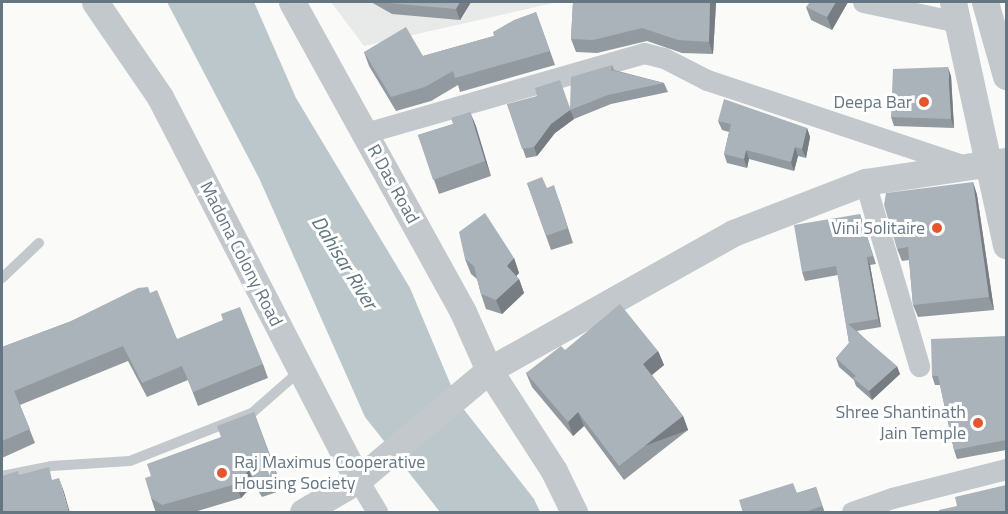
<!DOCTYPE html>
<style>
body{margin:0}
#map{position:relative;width:1008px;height:514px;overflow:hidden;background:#fafaf8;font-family:"Titillium Web",sans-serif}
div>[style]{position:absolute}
.built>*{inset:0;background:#e8e9e9}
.water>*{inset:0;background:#bbc7cb}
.service>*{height:10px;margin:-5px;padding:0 5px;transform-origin:5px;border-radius:5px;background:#c3c8cc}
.minor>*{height:21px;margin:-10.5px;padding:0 10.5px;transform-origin:10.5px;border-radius:10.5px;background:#c3c8cc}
.tertiary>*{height:27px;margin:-13.5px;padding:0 13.5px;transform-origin:13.5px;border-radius:13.5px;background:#c3c8cc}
.wall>*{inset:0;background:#929a9f}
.shaded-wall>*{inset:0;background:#777d82;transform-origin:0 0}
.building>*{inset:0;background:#aab3b9}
.dots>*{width:16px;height:16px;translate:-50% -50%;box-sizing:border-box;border:3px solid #fff;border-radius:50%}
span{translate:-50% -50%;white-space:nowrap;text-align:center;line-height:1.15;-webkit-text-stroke:6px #fff;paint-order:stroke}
.poi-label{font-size:18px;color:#657683}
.right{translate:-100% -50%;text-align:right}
.left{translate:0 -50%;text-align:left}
.street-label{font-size:18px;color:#657683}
.water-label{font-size:20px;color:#60757c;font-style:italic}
.frame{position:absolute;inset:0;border:3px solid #657683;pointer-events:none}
</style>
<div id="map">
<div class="built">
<div style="clip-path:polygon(331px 2px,558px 2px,364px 46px)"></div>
</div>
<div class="water">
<div style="clip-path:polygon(167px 2px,254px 2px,296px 98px,410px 288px,458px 402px,534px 499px,540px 512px,440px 512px,365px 417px,259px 178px)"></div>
</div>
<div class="service">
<div style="left:2px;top:278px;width:51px;rotate:-43.4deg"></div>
<div style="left:2px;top:476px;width:50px;rotate:-11.5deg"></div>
<div style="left:51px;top:466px;width:79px;rotate:-3.6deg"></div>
<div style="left:130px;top:461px;width:131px;rotate:-21.5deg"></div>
<div style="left:252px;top:413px;width:65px;rotate:-41.3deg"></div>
</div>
<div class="minor">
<div style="left:863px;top:2px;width:97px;rotate:11.9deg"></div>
<div style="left:365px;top:133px;width:290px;rotate:-16deg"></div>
<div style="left:644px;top:53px;width:21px;rotate:14deg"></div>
<div style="left:664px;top:58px;width:48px;rotate:27.1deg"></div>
<div style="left:707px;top:80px;width:272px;rotate:18.4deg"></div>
<div style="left:865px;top:182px;width:192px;rotate:73.6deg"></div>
<div style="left:358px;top:480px;width:37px;rotate:59deg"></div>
<div style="left:852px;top:512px;width:42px;rotate:-19.3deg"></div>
<div style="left:892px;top:498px;width:118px;rotate:-14.3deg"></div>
</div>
<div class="tertiary">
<div style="left:95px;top:2px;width:115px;rotate:55.6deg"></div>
<div style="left:160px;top:97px;width:431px;rotate:62.7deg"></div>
<div style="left:292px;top:2px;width:354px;rotate:61.1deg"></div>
<div style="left:463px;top:312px;width:64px;rotate:65.9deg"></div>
<div style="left:489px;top:370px;width:120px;rotate:57.2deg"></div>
<div style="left:554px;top:471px;width:46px;rotate:64deg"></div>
<div style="left:953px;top:2px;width:249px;rotate:77.7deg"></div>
<div style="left:985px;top:2px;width:77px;rotate:74.2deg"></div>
<div style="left:303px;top:512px;width:64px;rotate:-30.2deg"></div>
<div style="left:358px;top:480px;width:171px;rotate:-40deg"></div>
<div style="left:489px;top:370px;width:280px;rotate:-29.3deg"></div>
<div style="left:733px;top:233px;width:142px;rotate:-21.1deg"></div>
<div style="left:865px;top:182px;width:143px;rotate:-8.5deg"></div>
</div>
<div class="wall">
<div style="clip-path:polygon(371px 2px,471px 2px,460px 20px,392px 14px)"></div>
<div style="clip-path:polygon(573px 2px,764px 2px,716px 3px,713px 54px,682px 53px,647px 41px,597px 53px,576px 52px,571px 39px)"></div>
<div style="clip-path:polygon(848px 2px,832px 30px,811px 20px,806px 7px)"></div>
<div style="clip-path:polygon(536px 12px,555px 65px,460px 92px,458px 85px,431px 101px,396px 111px,369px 66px,364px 52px,423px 56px,494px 36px)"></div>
<div style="clip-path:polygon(612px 65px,614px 70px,664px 83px,668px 92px,611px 104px,574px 119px,555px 133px,537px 156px,526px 158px,507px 104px,570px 108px)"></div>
<div style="clip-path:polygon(951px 76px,954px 128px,894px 126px,891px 117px)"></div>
<div style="clip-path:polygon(470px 112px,491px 176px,439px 194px,418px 135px,453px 124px)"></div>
<div style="clip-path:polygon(718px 121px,807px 128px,810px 137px,806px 158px,798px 156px,794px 171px,749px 159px,747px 168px,727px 163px,724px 154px,729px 132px,722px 130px)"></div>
<div style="clip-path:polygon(973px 182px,977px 195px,994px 310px,918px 317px,913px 305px,909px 260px,902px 261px,897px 249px)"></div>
<div style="clip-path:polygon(527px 183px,547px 188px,559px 200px,573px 243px,551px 250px)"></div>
<div style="clip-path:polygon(860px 214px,876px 264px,870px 265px,881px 327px,857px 331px,900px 374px,872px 400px,856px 386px,854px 380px,839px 367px,836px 358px,849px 343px,838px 275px,805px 281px,802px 272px)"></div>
<div style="clip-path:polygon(514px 258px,519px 273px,516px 276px,519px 279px,524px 293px,502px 314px,486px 309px,481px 294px,477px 279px,471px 274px,465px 259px)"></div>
<div style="clip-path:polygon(150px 293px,177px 339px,263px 364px,268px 378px,198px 406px,188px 380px,147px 397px,128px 361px,20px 405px,35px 443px,2px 458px,2px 347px,69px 322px)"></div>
<div style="clip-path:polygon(1006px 336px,1006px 450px,957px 459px,954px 450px,940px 385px,935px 385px,932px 376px)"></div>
<div style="clip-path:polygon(565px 350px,658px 351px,664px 365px,652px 375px,683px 416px,688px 430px,624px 480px,584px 426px,573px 436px,532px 387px,526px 373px)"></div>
<div style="clip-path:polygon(254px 412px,283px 490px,262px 497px,254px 484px,241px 498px,191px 513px,156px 513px,151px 498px,221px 437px)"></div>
<div style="clip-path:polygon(816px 487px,825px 513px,743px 513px,797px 493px)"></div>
</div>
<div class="shaded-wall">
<div style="clip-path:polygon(460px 2px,471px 2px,460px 20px,456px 9px)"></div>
<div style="clip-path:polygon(710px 2px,715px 2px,716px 3px,713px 54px,709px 42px)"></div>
<div style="clip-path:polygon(836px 2px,848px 2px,832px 30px,827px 17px)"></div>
<div style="clip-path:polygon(948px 67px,951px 76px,954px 128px,951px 119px)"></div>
<div style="clip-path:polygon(570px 110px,574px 119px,555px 133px,537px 156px,534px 147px,551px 124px)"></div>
<div style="clip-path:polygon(470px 112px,476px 126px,491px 176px,485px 161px)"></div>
<div style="clip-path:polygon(807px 128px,810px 137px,806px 158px,802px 149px)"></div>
<div style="clip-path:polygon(795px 147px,798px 156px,794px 171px,791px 162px)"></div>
<div style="clip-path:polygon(746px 150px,749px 159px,747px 168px,744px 159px)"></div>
<div style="clip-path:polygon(973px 182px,977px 195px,994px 310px,989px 297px)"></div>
<div style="clip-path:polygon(867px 257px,870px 265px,881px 327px,878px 319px)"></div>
<div style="clip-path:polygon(514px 258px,519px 273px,512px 281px,507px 266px)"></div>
<div style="clip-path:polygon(519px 279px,524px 293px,502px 314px,496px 300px)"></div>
<div style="clip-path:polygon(658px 351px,664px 365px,648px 378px,643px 364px)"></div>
<div style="clip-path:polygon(897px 366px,900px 374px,872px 400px,869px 391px)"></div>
<div style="clip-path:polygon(578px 412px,584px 426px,573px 436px,568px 422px)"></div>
<div style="left:683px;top:416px;width:15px;height:81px;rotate:70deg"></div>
<div style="clip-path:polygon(249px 470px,254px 484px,241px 498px,236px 484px)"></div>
<div style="clip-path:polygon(59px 478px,64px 492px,70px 513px,69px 513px)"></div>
</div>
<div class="building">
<div style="clip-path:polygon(386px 2px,460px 2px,456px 9px,388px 3px)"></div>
<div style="clip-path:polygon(573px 2px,710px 2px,709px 42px,678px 40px,642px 28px,593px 40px,571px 39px)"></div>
<div style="clip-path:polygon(810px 2px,836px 2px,827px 17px,806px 7px)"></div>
<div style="clip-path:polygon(536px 12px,550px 51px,455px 78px,453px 71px,425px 87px,391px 97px,364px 52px,406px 27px,423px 56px,494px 36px,493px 32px,514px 20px)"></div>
<div style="clip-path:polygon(612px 65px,611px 70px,664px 83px,608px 95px,570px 110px,551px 124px,534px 147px,522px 149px,507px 104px,537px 96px,535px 88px,560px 80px,570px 108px,571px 77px)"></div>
<div style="clip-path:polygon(948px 67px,951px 119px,891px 117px,893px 69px)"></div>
<div style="clip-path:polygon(724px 99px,807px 128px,802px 149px,795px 147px,791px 162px,746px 150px,744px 159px,724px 154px,731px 124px,718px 121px)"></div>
<div style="clip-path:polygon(470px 112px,485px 161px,433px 180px,418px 135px,453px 124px,451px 118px)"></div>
<div style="clip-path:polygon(542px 177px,547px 188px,554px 185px,568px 228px,546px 236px,527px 183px)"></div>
<div style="clip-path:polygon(973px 182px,989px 297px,913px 305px,908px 247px,897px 249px,884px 205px,886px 193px)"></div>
<div style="clip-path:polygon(485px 213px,514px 258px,507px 266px,519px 279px,496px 300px,481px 294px,474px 266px,465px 259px,459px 232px)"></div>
<div style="clip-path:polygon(860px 214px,873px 256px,867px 257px,878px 319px,848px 324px,897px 366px,869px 391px,853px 378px,856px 376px,836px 358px,849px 343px,836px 266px,802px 272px,794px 225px)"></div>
<div style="clip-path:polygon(148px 287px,150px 293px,157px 290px,177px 339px,223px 320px,221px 314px,240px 307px,263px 364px,193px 392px,182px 366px,142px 383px,123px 346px,14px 391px,30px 429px,2px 441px,2px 347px,69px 322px,138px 288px)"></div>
<div style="clip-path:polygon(620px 304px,658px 351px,643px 364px,683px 416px,619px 466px,578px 412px,568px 422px,526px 373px,561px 346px,565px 350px)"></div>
<div style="clip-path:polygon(1006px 336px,1006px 440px,954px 450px,938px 376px,932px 376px,931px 339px)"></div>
<div style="clip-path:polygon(254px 412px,277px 476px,257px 483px,249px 470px,236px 484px,162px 505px,151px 498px,145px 478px,151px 476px,147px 464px,221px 437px,217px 426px)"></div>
<div style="clip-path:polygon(49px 467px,52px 480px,59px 478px,69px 513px,2px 513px,2px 476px,18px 471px,19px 475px)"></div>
<div style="clip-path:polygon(793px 483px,797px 493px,816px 487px,822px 506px,802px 513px,743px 513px,739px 500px)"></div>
<div style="clip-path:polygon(1006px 485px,1006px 513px,940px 513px,939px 510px,957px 506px,955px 497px)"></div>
</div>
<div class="dots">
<div style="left:924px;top:102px;background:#e4572e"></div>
<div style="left:937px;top:228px;background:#e4572e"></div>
<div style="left:978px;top:423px;background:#e4572e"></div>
<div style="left:222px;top:473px;background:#e4572e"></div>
</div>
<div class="poi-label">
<span class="right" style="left:912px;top:102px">Deepa Bar</span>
<span class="right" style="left:925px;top:228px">Vini Solitaire</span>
<span class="right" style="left:966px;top:423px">Shree Shantinath<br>Jain Temple</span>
<span class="left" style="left:234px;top:473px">Raj Maximus Cooperative<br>Housing Society</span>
</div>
<div class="street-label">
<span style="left:393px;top:184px;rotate:61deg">R Das Road</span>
<span style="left:241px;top:254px;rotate:63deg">Madona Colony Road</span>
</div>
<div class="water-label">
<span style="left:345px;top:262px;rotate:58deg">Dahisar River</span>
</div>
<div class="frame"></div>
</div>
